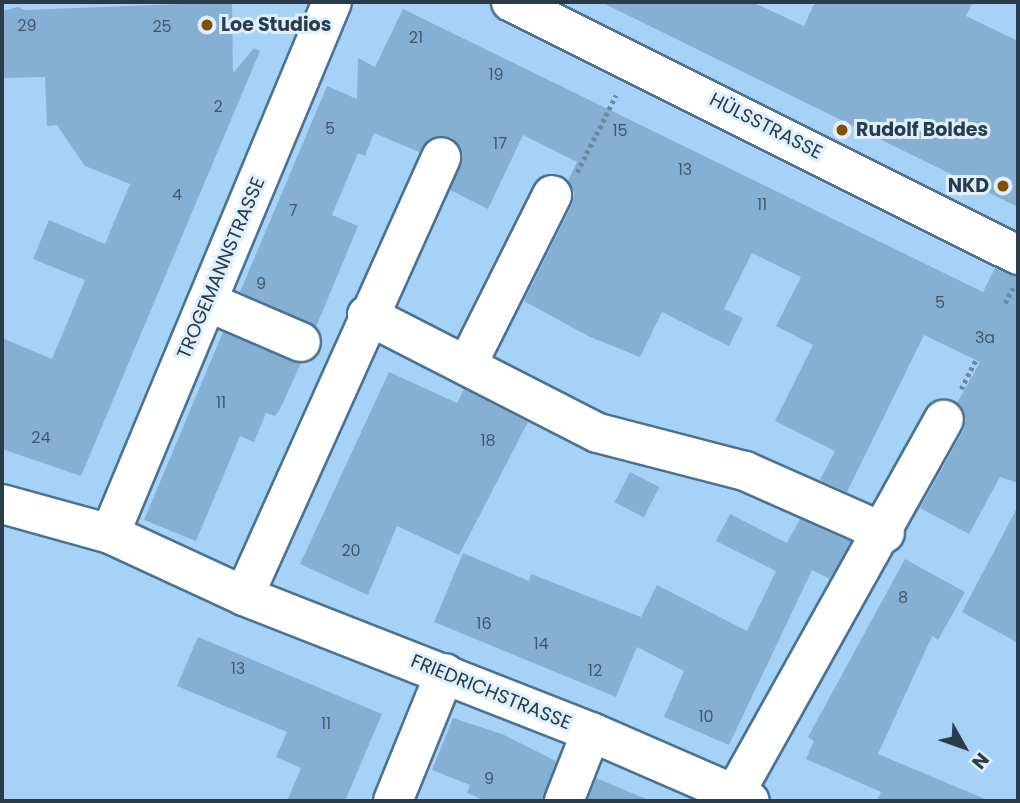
<!DOCTYPE html>
<meta charset="utf-8">
<style>
body{margin:0}
#map{position:relative;width:1020px;height:803px;overflow:hidden;background:#a7d2f7;font-family:Poppins,sans-serif}
div>[style]{position:absolute}
.building>*{inset:0;background:#86b0d3;transform-origin:0 0}
.path>*{height:4.5px;margin-top:-2.25px;transform-origin:0;background:repeating-linear-gradient(90deg,#6988a2 0 3.5px,transparent 0 7px)}
.roads{filter:drop-shadow(2px 0 #4a7292) drop-shadow(-2px 0 #4a7292) drop-shadow(0 2px #4a7292) drop-shadow(0 -2px #4a7292)}
.minor>*{height:38px;margin:-19px;padding:0 19px;transform-origin:19px;border-radius:19px;background:#fff}
.dots>*{width:19px;height:19px;translate:-50% -50%;box-sizing:border-box;border:4px solid #def0ff;border-radius:50%}
span{translate:-50% -50%;white-space:nowrap;text-align:center;line-height:1.15;-webkit-text-stroke:6px #def0ff;paint-order:stroke}
.number-label{font-size:16px;color:#41586c}
.number-label span{-webkit-text-stroke-width:0}
.poi-label{font-size:19px;color:#2a3b4a;font-weight:700}
.left{translate:0 -50%;text-align:left}
.right{translate:-100% -50%;text-align:right}
.street-label{font-size:19px;color:#2a3b4a}
.frame{position:absolute;inset:0;border:4px solid #2a3b4a;pointer-events:none}
.north{position:absolute;left:929px;top:712px;width:70px;height:70px;-webkit-text-stroke:5px #def0ff;paint-order:stroke;rotate:130deg;font-size:19px;font-weight:700;line-height:28px;text-align:center;color:#2a3b4a}
.north::after{content:'';display:block;margin:auto;width:24px;height:32px;background:#2a3b4a;clip-path:polygon(50% 0,100% 100%,50% 72%,0 100%)}
</style>
<div id="map">
<div class="building">
<div style="clip-path:polygon(232px 2px,233px 73px,254px 48px,260px 51px,81px 476px,2px 449px,2px 338px,52px 359px,85px 280px,33px 259px,49px 220px,105px 244px,130px 184px,85px 166px,57px 125px,47px 126px,45px 77px,2px 78px,2px 11px,18px 7px,25px 10px)"></div>
<div style="clip-path:polygon(601px 2px,752px 2px,804px 26px,815px 2px,973px 2px,966px 16px,1018px 41px,1018px 207px)"></div>
<div style="clip-path:polygon(403px 9px,983px 292px,995px 268px,1018px 277px,1018px 483px,1000px 477px,969px 534px,920px 508px,963px 431px,966px 419px,957px 403px,980px 362px,924px 335px,847px 492px,820px 480px,835px 451px,775px 421px,813px 345px,776px 326px,801px 277px,752px 253px,724px 309px,743px 318px,729px 346px,662px 312px,640px 357px,588px 336px,524px 301px,572px 205px,574px 193px,568px 181px,577px 162px,523px 135px,488px 209px,450px 190px,463px 155px,451px 137px,429px 139px,419px 152px,374px 133px,365px 156px,358px 153px,332px 215px,358px 226px,316px 327px,240px 292px,327px 86px,357px 99px,358px 58px,375px 67px)"></div>
<div style="clip-path:polygon(223px 332px,301px 363px,281px 407px,275px 416px,266px 413px,254px 442px,240px 436px,196px 541px,144px 520px)"></div>
<div style="clip-path:polygon(389px 372px,457px 403px,464px 389px,528px 422px,459px 555px,397px 526px,368px 595px,300px 564px)"></div>
<div style="left:630px;top:472px;width:33px;height:34px;rotate:27deg"></div>
<div style="clip-path:polygon(1018px 506px,1018px 643px,962px 612px)"></div>
<div style="clip-path:polygon(730px 514px,787px 543px,800px 519px,851px 542px,830px 579px,812px 570px,729px 745px,664px 717px,684px 671px,637px 647px,616px 697px,434px 622px,463px 553px,529px 581px,531px 574px,641px 617px,657px 585px,747px 631px,776px 571px,716px 541px)"></div>
<div style="clip-path:polygon(905px 559px,965px 592px,938px 640px,932px 636px,878px 754px,990px 801px,877px 801px,881px 792px,806px 759px,814px 741px,808px 737px)"></div>
<div style="clip-path:polygon(198px 637px,382px 714px,345px 801px,287px 801px,301px 768px,276px 757px,287px 732px,177px 686px)"></div>
<div style="clip-path:polygon(453px 718px,502px 734px,556px 761px,543px 801px,486px 801px,467px 793px,470px 785px,432px 770px)"></div>
<div style="clip-path:polygon(596px 778px,651px 801px,587px 801px)"></div>
</div>
<div class="path">
<div style="left:577px;top:172px;width:86px;rotate:-63.1deg"></div>
<div style="left:1005px;top:303px;width:17px;rotate:-62deg"></div>
<div style="left:961px;top:389px;width:33px;rotate:-63deg"></div>
</div>
<div class="roads">
<div class="minor">
<div style="left:511px;top:2px;width:567px;rotate:26.52deg"></div>
<div style="left:208px;top:302px;width:101px;rotate:23.3deg"></div>
<div style="left:367px;top:315px;width:259px;rotate:27.1deg"></div>
<div style="left:598px;top:433px;width:152px;rotate:14.5deg"></div>
<div style="left:745px;top:471px;width:153px;rotate:23.9deg"></div>
<div style="left:467px;top:365px;width:190px;rotate:-63.4deg"></div>
<div style="left:2px;top:504px;width:112px;rotate:15.5deg"></div>
<div style="left:110px;top:534px;width:148px;rotate:24.8deg"></div>
<div style="left:244px;top:596px;width:373px;rotate:21.4deg"></div>
<div style="left:591px;top:732px;width:173px;rotate:23.5deg"></div>
<div style="left:110px;top:534px;width:576px;rotate:-67.35deg"></div>
<div style="left:244px;top:596px;width:481px;rotate:-65.8deg"></div>
<div style="left:734px;top:795px;width:430px;rotate:-60.8deg"></div>
<div style="left:393px;top:801px;width:138px;rotate:-67.9deg"></div>
<div style="left:564px;top:801px;width:74px;rotate:-68.6deg"></div>
</div>
</div>
<div class="dots">
<div style="left:207px;top:25px;background:#854d00"></div>
<div style="left:842px;top:130px;background:#854d00"></div>
<div style="left:1003px;top:186px;background:#854d00"></div>
</div>
<div class="number-label">
<span style="left:27px;top:26px">29</span>
<span style="left:162px;top:27px">25</span>
<span style="left:416px;top:38px">21</span>
<span style="left:496px;top:75px">19</span>
<span style="left:218px;top:107px">2</span>
<span style="left:330px;top:129px">5</span>
<span style="left:620px;top:131px">15</span>
<span style="left:500px;top:144px">17</span>
<span style="left:685px;top:170px">13</span>
<span style="left:177px;top:195px">4</span>
<span style="left:762px;top:205px">11</span>
<span style="left:293px;top:211px">7</span>
<span style="left:261px;top:284px">9</span>
<span style="left:940px;top:303px">5</span>
<span style="left:985px;top:338px">3a</span>
<span style="left:221px;top:403px">11</span>
<span style="left:41px;top:438px">24</span>
<span style="left:488px;top:441px">18</span>
<span style="left:351px;top:551px">20</span>
<span style="left:903px;top:598px">8</span>
<span style="left:484px;top:624px">16</span>
<span style="left:541px;top:644px">14</span>
<span style="left:238px;top:669px">13</span>
<span style="left:595px;top:671px">12</span>
<span style="left:706px;top:717px">10</span>
<span style="left:326px;top:724px">11</span>
<span style="left:489px;top:779px">9</span>
</div>
<div class="poi-label">
<span class="left" style="left:221px;top:25px">Loe Studios</span>
<span class="left" style="left:856px;top:130px">Rudolf Boldes</span>
<span class="right" style="left:989px;top:186px">NKD</span>
</div>
<div class="street-label">
<span style="left:766px;top:126px;rotate:27deg">HÜLSSTRASSE</span>
<span style="left:221px;top:268px;rotate:-67deg">TROGEMANNSTRASSE</span>
<span style="left:491px;top:692px;rotate:22deg">FRIEDRICHSTRASSE</span>
</div>
<div class="frame"></div>
<div class="north">N</div>
</div>
